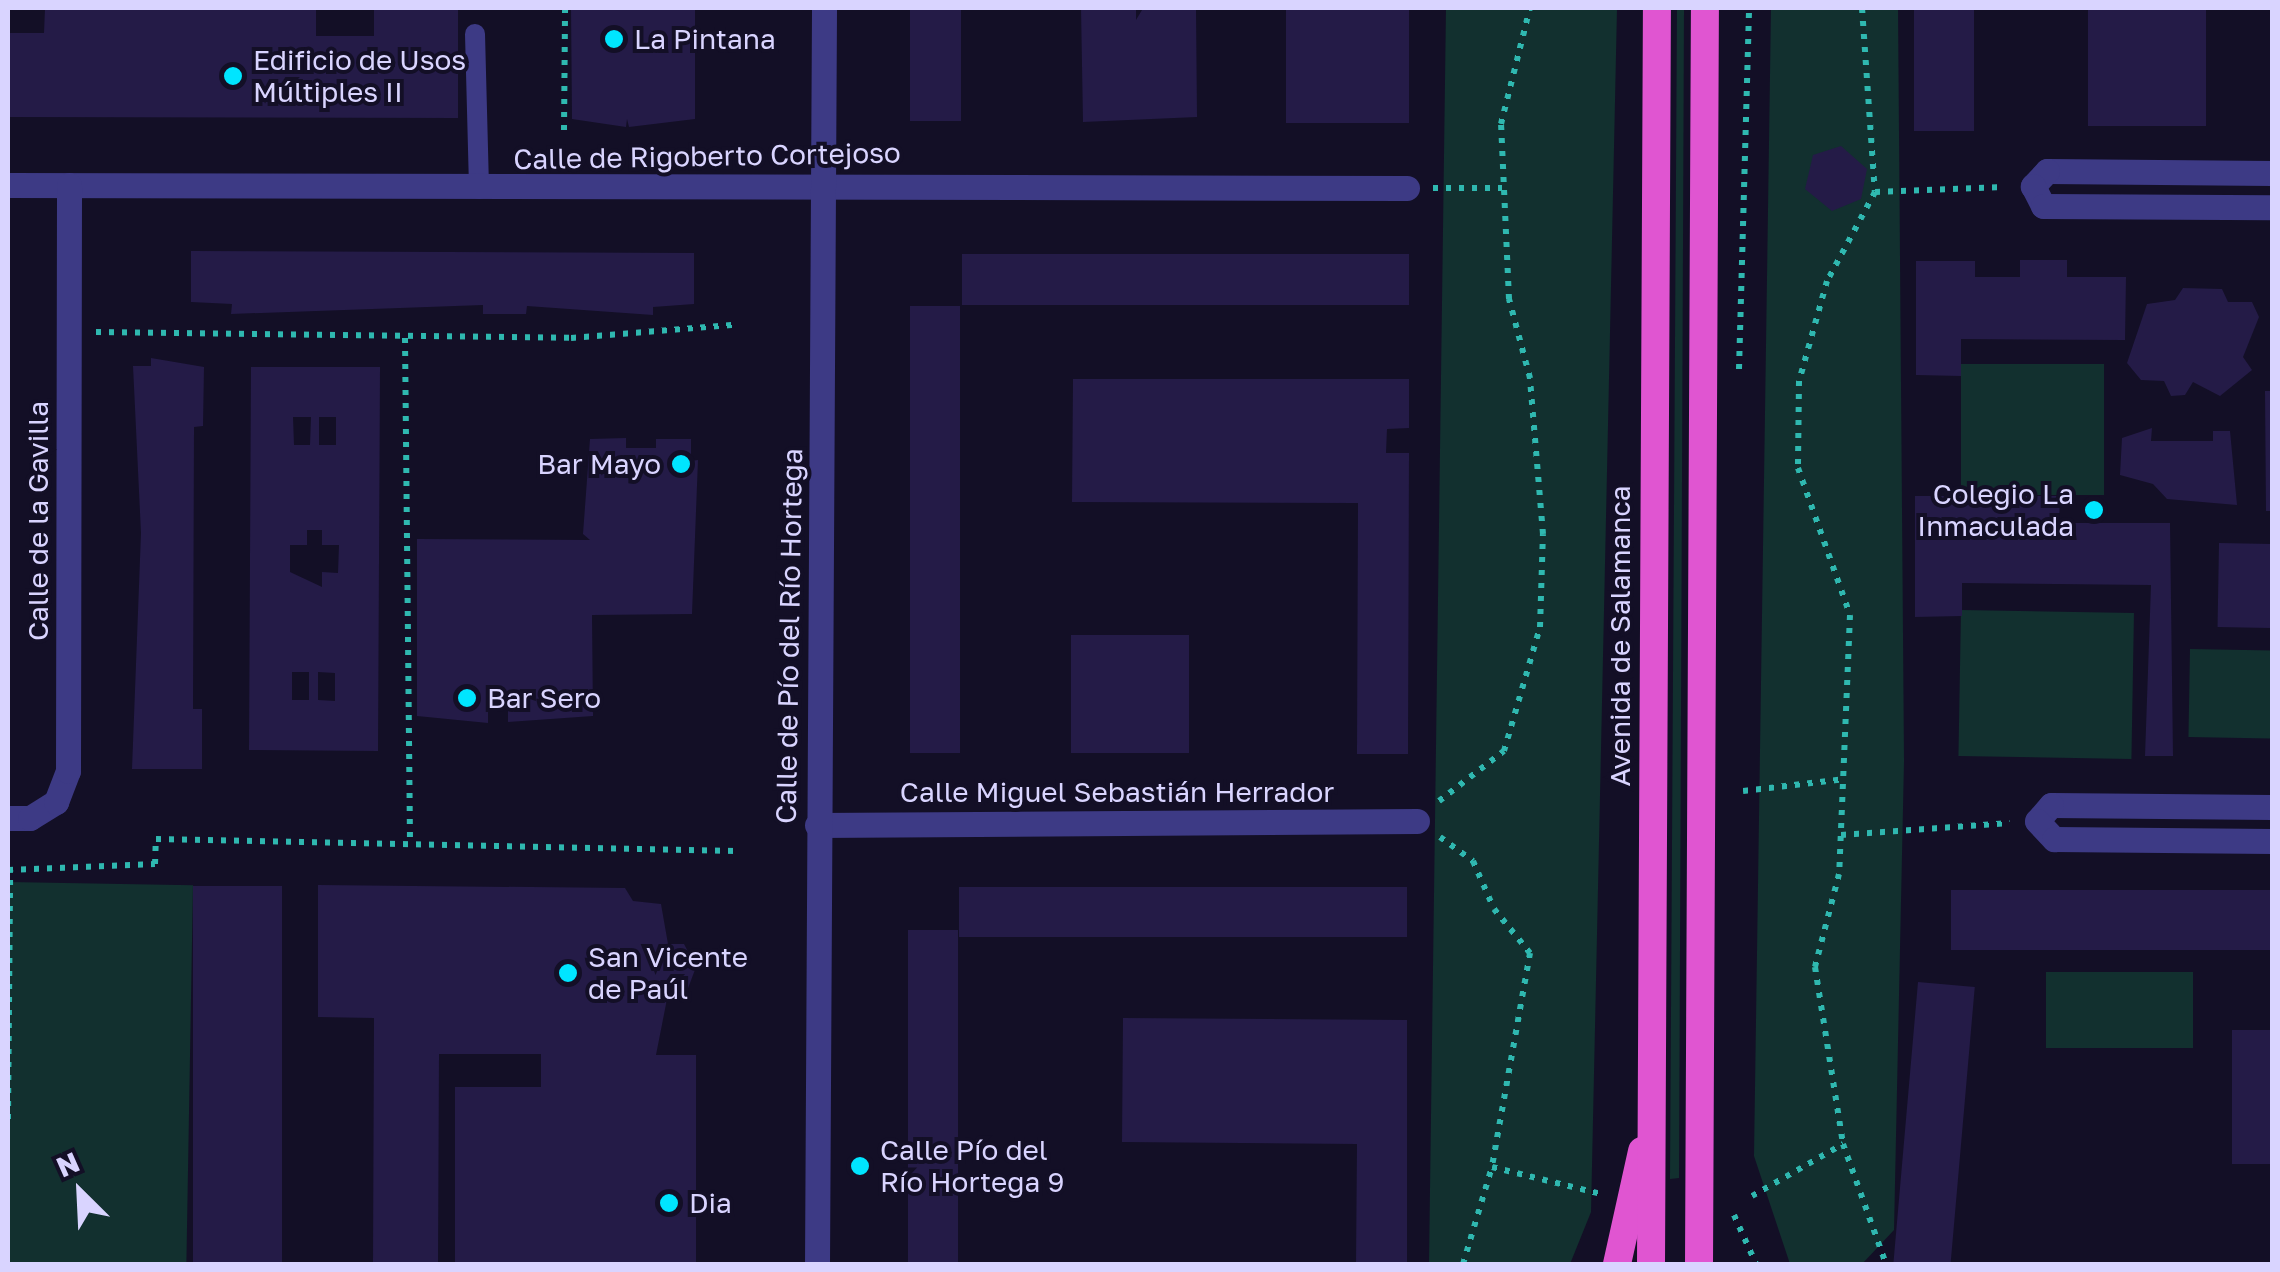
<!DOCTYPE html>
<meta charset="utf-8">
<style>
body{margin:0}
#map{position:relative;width:2280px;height:1272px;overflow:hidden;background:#130f26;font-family:"Golos Text",sans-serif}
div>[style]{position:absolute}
.green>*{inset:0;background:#12302f;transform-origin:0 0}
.building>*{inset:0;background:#241b47;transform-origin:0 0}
.path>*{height:6px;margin-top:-3px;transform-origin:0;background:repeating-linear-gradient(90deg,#2fb8b0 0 5px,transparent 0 13px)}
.service>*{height:20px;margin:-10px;padding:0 10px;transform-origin:10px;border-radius:10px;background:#3d3a85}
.minor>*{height:25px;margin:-12.5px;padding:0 12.5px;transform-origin:12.5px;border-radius:12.5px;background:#3d3a85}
.trunk>*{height:28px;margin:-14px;padding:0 14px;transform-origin:14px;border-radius:14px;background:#e055d1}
.dots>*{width:28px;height:28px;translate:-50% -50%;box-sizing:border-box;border:5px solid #130f26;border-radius:50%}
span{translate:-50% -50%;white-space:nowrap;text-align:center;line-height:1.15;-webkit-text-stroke:8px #130f26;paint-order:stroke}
.poi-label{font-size:28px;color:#d9d4ff}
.left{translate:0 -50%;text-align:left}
.right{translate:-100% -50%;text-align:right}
.street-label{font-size:28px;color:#d9d4ff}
.frame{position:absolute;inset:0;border:10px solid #d9d4ff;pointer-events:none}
.north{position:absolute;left:30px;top:1142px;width:100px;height:100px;-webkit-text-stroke:8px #130f26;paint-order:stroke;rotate:336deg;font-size:28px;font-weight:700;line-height:40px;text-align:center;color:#d9d4ff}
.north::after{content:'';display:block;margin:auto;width:35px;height:45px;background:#d9d4ff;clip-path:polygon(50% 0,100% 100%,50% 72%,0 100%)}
</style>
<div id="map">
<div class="green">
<div style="clip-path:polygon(1446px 8px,1617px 8px,1591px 1212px,1570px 1264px,1429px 1264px)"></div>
<div style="clip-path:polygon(1677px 8px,1684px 8px,1679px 1178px,1670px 1179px)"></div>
<div style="clip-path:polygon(1771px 8px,1898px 8px,1904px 761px,1894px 1230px,1862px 1264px,1790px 1264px,1754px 1156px)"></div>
<div style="left:2104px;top:364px;width:131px;height:143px;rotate:90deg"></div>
<div style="left:1961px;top:610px;width:173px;height:146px;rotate:1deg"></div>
<div style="left:2190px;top:649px;width:82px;height:88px;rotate:1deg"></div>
<div style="left:8px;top:882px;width:185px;height:382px;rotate:1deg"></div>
<div style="left:2046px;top:972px;width:147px;height:76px"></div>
</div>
<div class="building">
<div style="clip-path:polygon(45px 8px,316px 8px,316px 36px,374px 36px,374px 8px,458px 8px,458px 118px,8px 117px,8px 33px,44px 33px)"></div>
<div style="clip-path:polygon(571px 8px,695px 8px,695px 119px,629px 127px,627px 119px,626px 127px,572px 119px)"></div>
<div style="left:910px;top:8px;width:51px;height:113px"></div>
<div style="clip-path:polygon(1196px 8px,1197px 117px,1083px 122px,1081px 8px,1136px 10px,1136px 20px,1142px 10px)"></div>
<div style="left:1286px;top:8px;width:123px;height:115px"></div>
<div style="left:1914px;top:8px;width:60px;height:123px"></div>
<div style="left:2088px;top:9px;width:118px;height:117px"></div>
<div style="clip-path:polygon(1841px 146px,1867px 169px,1861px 199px,1832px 211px,1805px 189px,1813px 155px)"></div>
<div style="clip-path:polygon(191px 251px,694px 253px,694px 304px,653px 307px,653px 315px,527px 306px,526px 314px,483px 314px,483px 305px,231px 314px,232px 304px,191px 302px)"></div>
<div style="left:962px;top:254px;width:447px;height:51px"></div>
<div style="clip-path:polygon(2020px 260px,2067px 260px,2067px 277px,2126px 277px,2125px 340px,1961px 339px,1961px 376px,1916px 375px,1916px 261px,1975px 261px,1975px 277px,2020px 277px)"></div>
<div style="clip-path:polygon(2183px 288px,2222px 289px,2228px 302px,2252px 302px,2259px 317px,2243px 357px,2252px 370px,2220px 396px,2193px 382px,2185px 395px,2171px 396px,2164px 381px,2141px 380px,2127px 363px,2147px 304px,2175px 300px)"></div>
<div style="left:910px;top:306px;width:50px;height:447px"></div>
<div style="clip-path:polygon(151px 358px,204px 367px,203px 426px,194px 427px,193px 709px,202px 709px,202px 769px,132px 769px,141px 533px,133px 366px,151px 366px)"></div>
<div style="clip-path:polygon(evenodd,251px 367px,380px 367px,378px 751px,249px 750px,251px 367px,293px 417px,311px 417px,310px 445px,294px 445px,293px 417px,251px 367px,319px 417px,336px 417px,336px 445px,319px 445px,319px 417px,251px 367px,307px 530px,322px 530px,322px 545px,339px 545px,338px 573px,322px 572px,322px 587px,290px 572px,290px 545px,307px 545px,307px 530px,251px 367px,292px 672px,309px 672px,309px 700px,292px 700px,292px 672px,251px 367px,318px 672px,335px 673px,335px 701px,318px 700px,318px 672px)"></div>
<div style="clip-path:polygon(1073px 379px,1409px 379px,1409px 428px,1387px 429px,1386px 453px,1409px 453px,1408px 754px,1357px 754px,1358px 503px,1072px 502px)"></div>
<div style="clip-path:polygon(2265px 391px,2272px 391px,2272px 511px,2266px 511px)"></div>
<div style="clip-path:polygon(2152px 428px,2151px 441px,2213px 441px,2213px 431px,2230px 431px,2237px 505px,2167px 499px,2153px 484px,2120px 475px,2122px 438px)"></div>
<div style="clip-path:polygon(626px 438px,626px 448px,656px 448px,656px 439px,691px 439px,691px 461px,698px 460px,692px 614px,592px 615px,593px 716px,508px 722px,508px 702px,488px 702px,488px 723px,417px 716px,417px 539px,590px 540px,583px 534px,590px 439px)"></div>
<div style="clip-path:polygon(1915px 496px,2060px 496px,2059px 523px,2170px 523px,2173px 756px,2145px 756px,2151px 585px,1962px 583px,1962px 616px,1915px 617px)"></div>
<div style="left:2219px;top:543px;width:53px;height:84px;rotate:1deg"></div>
<div style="left:1189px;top:635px;width:118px;height:118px;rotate:90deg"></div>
<div style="clip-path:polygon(318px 885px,625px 888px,633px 901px,661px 904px,668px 944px,684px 944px,696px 967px,684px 999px,667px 999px,656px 1055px,696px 1055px,696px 1264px,455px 1264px,455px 1087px,541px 1087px,541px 1054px,439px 1054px,438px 1264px,373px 1264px,374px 1018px,318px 1017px)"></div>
<div style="left:193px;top:886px;width:89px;height:378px"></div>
<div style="left:959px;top:887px;width:448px;height:50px"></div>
<div style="left:1951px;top:890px;width:321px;height:60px"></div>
<div style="left:908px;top:930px;width:50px;height:334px"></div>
<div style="left:1918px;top:982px;width:57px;height:282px;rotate:5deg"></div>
<div style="clip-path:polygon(1123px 1018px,1407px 1020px,1407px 1264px,1356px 1264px,1357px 1144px,1122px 1142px)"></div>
<div style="left:2232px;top:1030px;width:40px;height:134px"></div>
</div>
<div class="path">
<div style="left:1862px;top:8px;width:184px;rotate:86deg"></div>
<div style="left:1875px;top:192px;width:101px;rotate:118.3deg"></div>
<div style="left:1827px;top:281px;width:104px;rotate:105.6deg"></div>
<div style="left:1799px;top:381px;width:87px;rotate:90.7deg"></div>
<div style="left:1798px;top:468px;width:156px;rotate:70.5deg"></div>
<div style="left:1850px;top:615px;width:259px;rotate:92.4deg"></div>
<div style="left:1839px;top:874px;width:96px;rotate:104.5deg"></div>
<div style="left:1815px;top:967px;width:179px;rotate:81deg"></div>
<div style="left:1843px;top:1144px;width:127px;rotate:70.3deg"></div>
<div style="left:564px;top:130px;width:122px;rotate:-89.5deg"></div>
<div style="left:1433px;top:188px;width:69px"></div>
<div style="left:1875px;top:192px;width:128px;rotate:-2.2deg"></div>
<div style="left:96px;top:332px;width:475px;rotate:0.7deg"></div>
<div style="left:571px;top:338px;width:164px;rotate:-4.6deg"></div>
<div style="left:405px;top:338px;width:506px;rotate:89.43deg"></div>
<div style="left:1739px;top:369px;width:361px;rotate:-88.4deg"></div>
<div style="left:1743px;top:791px;width:103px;rotate:-6.7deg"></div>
<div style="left:1439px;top:801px;width:82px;rotate:-37.6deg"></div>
<div style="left:1504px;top:751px;width:129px;rotate:-73.8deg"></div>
<div style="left:1540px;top:627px;width:93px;rotate:-88.2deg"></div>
<div style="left:1543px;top:534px;width:157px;rotate:-94.8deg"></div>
<div style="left:1530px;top:378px;width:82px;rotate:-104.9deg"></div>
<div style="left:1509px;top:299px;width:175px;rotate:-92.6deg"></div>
<div style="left:1501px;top:124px;width:120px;rotate:-76deg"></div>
<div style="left:1841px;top:835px;width:169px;rotate:-4.1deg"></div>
<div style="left:1440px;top:837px;width:41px;rotate:36deg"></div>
<div style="left:1473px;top:861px;width:52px;rotate:66.4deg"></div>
<div style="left:1494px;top:909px;width:57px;rotate:50.7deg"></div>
<div style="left:1530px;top:953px;width:217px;rotate:100.1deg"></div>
<div style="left:8px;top:870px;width:147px;rotate:-2.3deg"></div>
<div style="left:155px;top:864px;width:25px;rotate:-88deg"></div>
<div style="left:156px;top:839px;width:580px;rotate:1.19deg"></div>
<div style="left:8px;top:1119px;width:249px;rotate:-89.5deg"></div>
<div style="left:1752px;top:1196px;width:105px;rotate:-29.7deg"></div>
<div style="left:1734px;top:1215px;width:54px;rotate:65.8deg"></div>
<div style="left:1463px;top:1264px;width:101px;rotate:-73.4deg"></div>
<div style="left:1492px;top:1167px;width:112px;rotate:13.9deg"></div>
</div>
<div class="service">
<div style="left:475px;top:34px;width:155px;rotate:88.5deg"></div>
</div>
<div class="minor">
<div style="left:2272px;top:173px;width:225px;rotate:-179.5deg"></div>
<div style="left:2047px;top:171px;width:21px;rotate:133deg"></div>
<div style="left:2033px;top:186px;width:22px;rotate:63deg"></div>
<div style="left:2043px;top:206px;width:229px;rotate:0.3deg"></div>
<div style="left:8px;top:185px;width:1399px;rotate:0.12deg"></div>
<div style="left:2272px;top:807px;width:221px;rotate:-179.5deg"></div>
<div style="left:2051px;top:805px;width:21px;rotate:131deg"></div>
<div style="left:2037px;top:821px;width:25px;rotate:47deg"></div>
<div style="left:2054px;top:839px;width:218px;rotate:0.5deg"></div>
<div style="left:8px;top:818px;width:22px"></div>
<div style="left:30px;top:818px;width:31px;rotate:-32deg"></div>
<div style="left:56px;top:802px;width:33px;rotate:-69deg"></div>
<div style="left:68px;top:771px;width:586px;rotate:-89.9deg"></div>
<div style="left:817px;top:825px;width:600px;rotate:-0.38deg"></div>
<div style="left:817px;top:1264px;width:1256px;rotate:-89.68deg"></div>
</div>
<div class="trunk">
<div style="left:1617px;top:1264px;width:116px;rotate:-77.5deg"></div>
<div style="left:1651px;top:1264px;width:1256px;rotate:-89.73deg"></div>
<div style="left:1699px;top:1264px;width:1256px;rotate:-89.73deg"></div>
</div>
<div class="dots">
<div style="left:614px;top:39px;background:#00e5ff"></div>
<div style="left:233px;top:76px;background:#00e5ff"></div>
<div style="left:681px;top:464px;background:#00e5ff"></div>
<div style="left:2094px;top:510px;background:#00e5ff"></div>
<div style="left:467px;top:698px;background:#00e5ff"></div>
<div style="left:568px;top:973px;background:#00e5ff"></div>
<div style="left:860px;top:1166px;background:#00e5ff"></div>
<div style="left:669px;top:1203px;background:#00e5ff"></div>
</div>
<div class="poi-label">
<span class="left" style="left:634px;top:39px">La Pintana</span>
<span class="left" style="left:253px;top:76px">Edificio de Usos<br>Múltiples II</span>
<span class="right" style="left:661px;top:464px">Bar Mayo</span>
<span class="right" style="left:2074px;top:510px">Colegio La<br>Inmaculada</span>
<span class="left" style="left:487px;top:698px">Bar Sero</span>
<span class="left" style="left:588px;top:973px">San Vicente<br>de Paúl</span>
<span class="left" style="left:880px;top:1166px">Calle Pío del<br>Río Hortega 9</span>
<span class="left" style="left:689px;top:1203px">Dia</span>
</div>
<div class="street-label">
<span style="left:707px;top:156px;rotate:-1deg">Calle de Rigoberto Cortejoso</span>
<span style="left:38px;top:521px;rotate:-90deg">Calle de la Gavilla</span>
<span style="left:789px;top:636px;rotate:-89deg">Calle de Pío del Río Hortega</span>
<span style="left:1620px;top:636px;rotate:-90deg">Avenida de Salamanca</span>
<span style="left:1117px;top:792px">Calle Miguel Sebastián Herrador</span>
</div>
<div class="frame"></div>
<div class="north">N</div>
</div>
